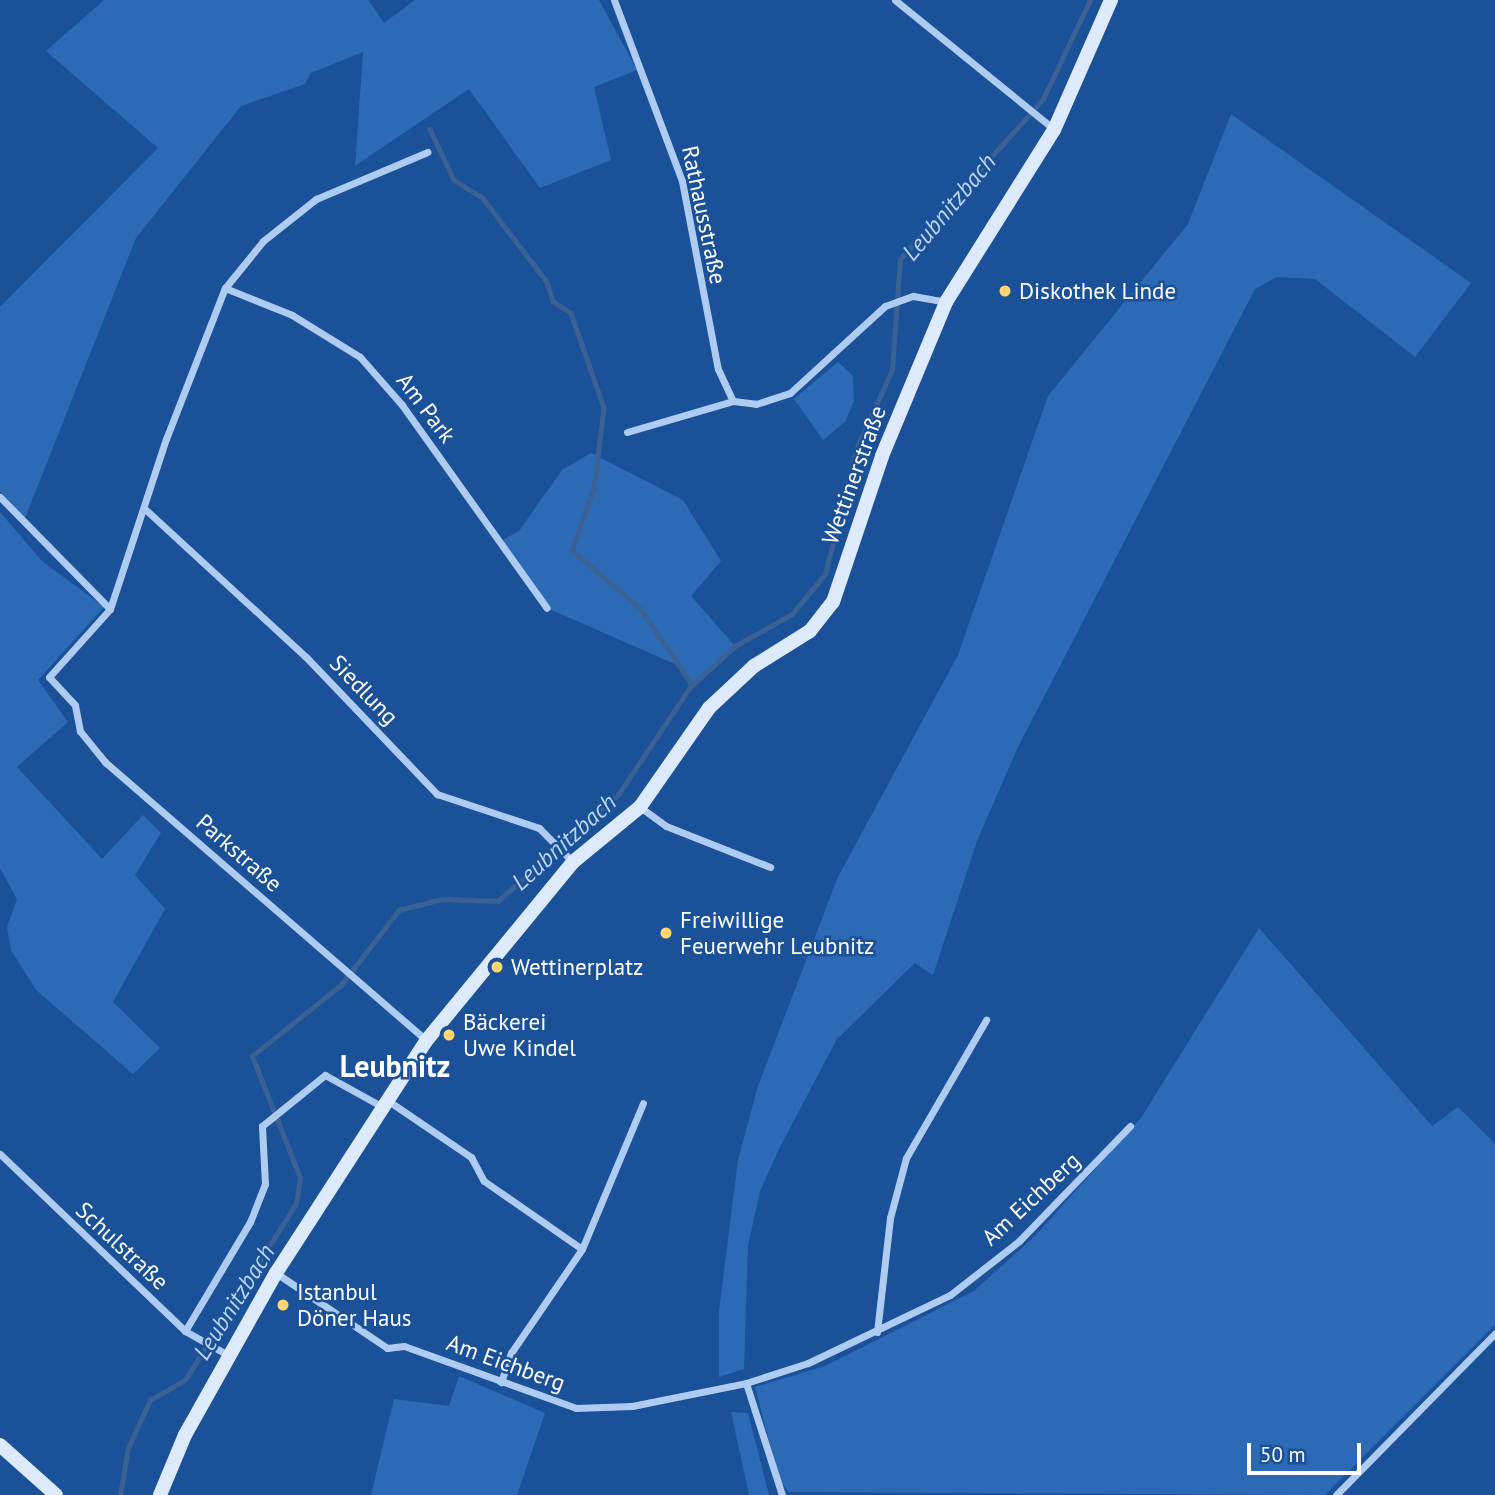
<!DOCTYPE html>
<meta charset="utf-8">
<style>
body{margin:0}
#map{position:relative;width:1495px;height:1495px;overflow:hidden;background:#1a5198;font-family:"PT Sans",sans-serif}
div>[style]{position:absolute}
.green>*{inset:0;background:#2d6ab6}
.stream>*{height:4.5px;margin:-2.25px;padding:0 2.25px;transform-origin:2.25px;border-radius:2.25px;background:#3a6195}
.street>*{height:7px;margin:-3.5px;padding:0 3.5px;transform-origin:3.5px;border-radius:3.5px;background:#aeccf1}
.secondary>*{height:14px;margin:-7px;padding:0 7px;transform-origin:7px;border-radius:7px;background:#dceafb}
.dots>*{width:19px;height:19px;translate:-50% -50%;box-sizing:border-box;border:4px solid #1a5198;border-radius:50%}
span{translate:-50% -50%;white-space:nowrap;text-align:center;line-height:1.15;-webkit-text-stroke:5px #1a5198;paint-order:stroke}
.street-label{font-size:23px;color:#fff}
.poi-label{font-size:23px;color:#fff}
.left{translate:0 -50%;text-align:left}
.water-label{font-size:24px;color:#bbd6f7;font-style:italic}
.district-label{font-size:30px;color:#fff;font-weight:700}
.scale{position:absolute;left:1247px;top:1443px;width:114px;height:32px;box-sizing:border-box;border:4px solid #fff;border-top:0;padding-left:9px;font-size:21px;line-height:24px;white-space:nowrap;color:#fff;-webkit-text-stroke:5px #1a5198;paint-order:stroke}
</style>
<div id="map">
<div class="green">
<div style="clip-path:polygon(104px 0,368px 0,384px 23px,415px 0,599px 0,637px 70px,594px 87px,611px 160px,540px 188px,469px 89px,355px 166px,363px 52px,311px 73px,305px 84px,241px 106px,136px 238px,25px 518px,0 491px,0 307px,158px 148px,46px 51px)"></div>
<div style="clip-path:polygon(1231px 114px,1471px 283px,1415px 357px,1315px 279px,1277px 277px,1255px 289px,1018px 747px,977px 841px,933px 975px,915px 963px,837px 1039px,780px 1147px,760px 1191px,748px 1246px,744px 1369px,719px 1377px,719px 1311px,738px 1160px,758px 1086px,838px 877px,958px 655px,1048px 396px,1188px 224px)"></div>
<div style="clip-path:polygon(838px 362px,853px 376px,854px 401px,845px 422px,823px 440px,794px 399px)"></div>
<div style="clip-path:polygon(591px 453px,683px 500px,721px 561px,691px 596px,735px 646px,690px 687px,675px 664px,547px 608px,501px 541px,519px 531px,562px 470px)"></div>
<div style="clip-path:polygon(0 512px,42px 561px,104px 607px,38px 680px,68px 722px,17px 767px,102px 859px,143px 815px,161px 833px,135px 875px,165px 909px,113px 1002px,160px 1048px,133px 1074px,36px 990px,11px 950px,7px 927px,17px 899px,0 868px)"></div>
<div style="clip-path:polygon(1259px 928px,1432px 1126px,1458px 1107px,1495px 1144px,1495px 1325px,1325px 1495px,789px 1492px,779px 1479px,755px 1387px,825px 1366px,974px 1291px,1035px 1236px,1141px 1118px)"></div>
<div style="clip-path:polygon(459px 1376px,545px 1413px,517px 1495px,371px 1495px,394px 1399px,449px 1406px)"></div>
<div style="clip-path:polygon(731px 1412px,748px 1413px,769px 1495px,749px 1495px)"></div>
</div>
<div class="stream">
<div style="left:430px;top:129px;width:56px;rotate:64.8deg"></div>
<div style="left:454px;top:180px;width:34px;rotate:32deg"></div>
<div style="left:483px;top:198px;width:106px;rotate:52.7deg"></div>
<div style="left:547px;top:282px;width:20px;rotate:72deg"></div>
<div style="left:553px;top:301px;width:22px;rotate:34deg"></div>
<div style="left:571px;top:313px;width:101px;rotate:70.8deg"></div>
<div style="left:604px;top:408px;width:82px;rotate:97deg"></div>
<div style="left:594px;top:489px;width:65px;rotate:109.8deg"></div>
<div style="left:572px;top:550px;width:89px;rotate:40.5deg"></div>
<div style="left:640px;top:608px;width:92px;rotate:55.6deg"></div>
<div style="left:120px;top:1495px;width:48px;rotate:-80.3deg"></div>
<div style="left:128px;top:1448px;width:53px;rotate:-65.4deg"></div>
<div style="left:150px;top:1400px;width:40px;rotate:-29.7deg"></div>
<div style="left:185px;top:1380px;width:208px;rotate:-57.8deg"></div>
<div style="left:296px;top:1204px;width:26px;rotate:-81deg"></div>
<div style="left:300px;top:1178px;width:131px;rotate:-111.5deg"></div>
<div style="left:252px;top:1056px;width:114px;rotate:-38.6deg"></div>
<div style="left:341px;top:985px;width:95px;rotate:-52.3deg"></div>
<div style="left:399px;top:910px;width:44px;rotate:-14.3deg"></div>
<div style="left:442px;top:899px;width:56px;rotate:2deg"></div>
<div style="left:498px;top:901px;width:160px;rotate:-41.5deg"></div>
<div style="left:618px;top:795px;width:130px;rotate:-56.3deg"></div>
<div style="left:690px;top:687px;width:61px;rotate:-42.3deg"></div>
<div style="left:735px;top:646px;width:65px;rotate:-29.3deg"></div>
<div style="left:792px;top:614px;width:52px;rotate:-50.5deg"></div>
<div style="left:825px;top:574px;width:131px;rotate:-75.9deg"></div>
<div style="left:857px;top:447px;width:85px;rotate:-65.6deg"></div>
<div style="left:892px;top:370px;width:111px;rotate:-85.9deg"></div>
<div style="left:900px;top:259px;width:215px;rotate:-48.2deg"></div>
<div style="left:1043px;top:99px;width:110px;rotate:-64.6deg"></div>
</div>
<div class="street">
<div style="left:614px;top:0;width:193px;rotate:69.4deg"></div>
<div style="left:682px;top:181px;width:191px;rotate:79.2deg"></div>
<div style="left:718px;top:369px;width:35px;rotate:65deg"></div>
<div style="left:733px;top:401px;width:23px;rotate:7deg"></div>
<div style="left:756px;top:404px;width:36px;rotate:-18deg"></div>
<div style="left:790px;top:393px;width:129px;rotate:-42.5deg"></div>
<div style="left:885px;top:306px;width:30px;rotate:-20deg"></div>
<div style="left:913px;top:296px;width:34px;rotate:10deg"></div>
<div style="left:895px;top:0;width:205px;rotate:39.1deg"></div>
<div style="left:225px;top:288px;width:72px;rotate:21.9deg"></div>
<div style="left:292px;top:315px;width:80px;rotate:31.7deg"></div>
<div style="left:360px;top:357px;width:64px;rotate:48.8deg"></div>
<div style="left:402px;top:405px;width:249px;rotate:54.5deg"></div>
<div style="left:627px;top:432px;width:110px;rotate:-16.3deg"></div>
<div style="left:0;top:497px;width:157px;rotate:45.5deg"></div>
<div style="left:146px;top:510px;width:217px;rotate:42.6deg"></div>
<div style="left:306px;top:657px;width:190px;rotate:46.3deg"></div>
<div style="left:437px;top:794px;width:108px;rotate:18.4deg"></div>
<div style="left:539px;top:828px;width:48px;rotate:45deg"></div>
<div style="left:640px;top:807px;width:32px;rotate:36deg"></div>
<div style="left:666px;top:826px;width:112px;rotate:21.5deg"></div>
<div style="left:426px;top:1040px;width:425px;rotate:-139.1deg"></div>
<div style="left:105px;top:762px;width:40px;rotate:-129deg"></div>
<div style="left:80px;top:731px;width:26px;rotate:-101deg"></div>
<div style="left:75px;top:705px;width:38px;rotate:-133deg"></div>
<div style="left:49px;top:677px;width:91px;rotate:-48.1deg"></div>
<div style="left:110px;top:609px;width:179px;rotate:-71.8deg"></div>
<div style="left:166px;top:439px;width:162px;rotate:-68.7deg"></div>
<div style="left:225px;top:288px;width:60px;rotate:-51deg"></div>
<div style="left:263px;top:241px;width:68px;rotate:-38.4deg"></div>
<div style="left:316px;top:199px;width:121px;rotate:-22.9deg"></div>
<div style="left:387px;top:1100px;width:102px;rotate:34.2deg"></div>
<div style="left:471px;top:1157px;width:27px;rotate:62deg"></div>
<div style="left:484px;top:1181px;width:119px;rotate:34.8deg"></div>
<div style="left:582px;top:1249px;width:126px;rotate:124.3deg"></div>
<div style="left:511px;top:1353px;width:31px;rotate:109deg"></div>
<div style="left:0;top:1154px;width:256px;rotate:43.7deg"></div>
<div style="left:185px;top:1331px;width:49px;rotate:29.2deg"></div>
<div style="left:582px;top:1249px;width:158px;rotate:-67.3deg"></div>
<div style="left:276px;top:1273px;width:134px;rotate:34deg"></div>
<div style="left:387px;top:1348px;width:17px;rotate:-7deg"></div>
<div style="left:404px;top:1346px;width:183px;rotate:19.8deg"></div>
<div style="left:576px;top:1408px;width:56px;rotate:-2deg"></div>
<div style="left:632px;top:1406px;width:116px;rotate:-11.4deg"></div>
<div style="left:746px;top:1383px;width:118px;rotate:72.2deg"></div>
<div style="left:185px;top:1331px;width:127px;rotate:-59.2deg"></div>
<div style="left:250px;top:1222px;width:41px;rotate:-68.5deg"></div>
<div style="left:265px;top:1184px;width:58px;rotate:-93deg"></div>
<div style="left:262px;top:1126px;width:81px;rotate:-39deg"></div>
<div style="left:325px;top:1075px;width:64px;rotate:29deg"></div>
<div style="left:877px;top:1332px;width:115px;rotate:-83.5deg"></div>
<div style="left:890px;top:1218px;width:62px;rotate:-75.1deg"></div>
<div style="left:906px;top:1158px;width:160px;rotate:-59.9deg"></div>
<div style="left:746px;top:1383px;width:65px;rotate:-17.9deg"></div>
<div style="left:808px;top:1363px;width:157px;rotate:-25.6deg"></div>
<div style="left:950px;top:1295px;width:88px;rotate:-38deg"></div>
<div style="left:1019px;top:1241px;width:160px;rotate:-46deg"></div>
<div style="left:1336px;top:1495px;width:227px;rotate:-45.5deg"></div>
</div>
<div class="secondary">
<div style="left:0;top:1445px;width:75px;rotate:41.8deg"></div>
<div style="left:160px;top:1495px;width:65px;rotate:-67.4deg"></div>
<div style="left:185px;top:1435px;width:186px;rotate:-60.7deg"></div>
<div style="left:276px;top:1273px;width:276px;rotate:-57.1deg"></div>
<div style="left:426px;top:1041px;width:232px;rotate:-50.6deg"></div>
<div style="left:573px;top:862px;width:87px;rotate:-39.4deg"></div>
<div style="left:640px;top:807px;width:121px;rotate:-55.1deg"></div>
<div style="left:709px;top:708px;width:62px;rotate:-43deg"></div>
<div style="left:754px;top:666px;width:66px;rotate:-32deg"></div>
<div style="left:810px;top:631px;width:37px;rotate:-52deg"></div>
<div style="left:833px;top:602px;width:154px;rotate:-71.4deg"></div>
<div style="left:882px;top:456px;width:167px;rotate:-67.4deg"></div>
<div style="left:946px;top:302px;width:203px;rotate:-57.9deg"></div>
<div style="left:1054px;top:130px;width:142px;rotate:-66.3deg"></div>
</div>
<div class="dots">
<div style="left:1005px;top:291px;background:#ffd66e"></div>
<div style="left:666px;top:933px;background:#ffd66e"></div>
<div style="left:497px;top:967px;background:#ffd66e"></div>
<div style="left:449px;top:1035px;background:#ffd66e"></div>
<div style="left:283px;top:1305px;background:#ffd66e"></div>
</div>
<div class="street-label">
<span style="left:704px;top:215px;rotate:78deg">Rathausstraße</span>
<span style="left:426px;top:408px;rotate:53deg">Am Park</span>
<span style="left:854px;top:475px;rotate:-70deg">Wettinerstraße</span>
<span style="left:364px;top:690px;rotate:46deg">Siedlung</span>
<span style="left:239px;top:853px;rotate:41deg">Parkstraße</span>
<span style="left:1031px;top:1199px;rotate:-43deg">Am Eichberg</span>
<span style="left:122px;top:1246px;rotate:43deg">Schulstraße</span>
<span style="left:506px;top:1363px;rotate:20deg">Am Eichberg</span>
</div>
<div class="poi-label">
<span class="left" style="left:1019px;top:291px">Diskothek Linde</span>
<span class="left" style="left:680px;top:933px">Freiwillige<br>Feuerwehr Leubnitz</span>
<span class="left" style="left:511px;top:967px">Wettinerplatz</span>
<span class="left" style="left:463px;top:1035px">Bäckerei<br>Uwe Kindel</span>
<span class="left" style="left:297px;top:1305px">Istanbul<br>Döner Haus</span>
</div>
<div class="water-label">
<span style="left:949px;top:207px;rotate:-50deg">Leubnitzbach</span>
<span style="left:564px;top:842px;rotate:-42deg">Leubnitzbach</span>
<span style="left:234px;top:1302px;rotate:-58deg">Leubnitzbach</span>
</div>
<div class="district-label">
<span style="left:395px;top:1066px">Leubnitz</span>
</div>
<div class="scale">50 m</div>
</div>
